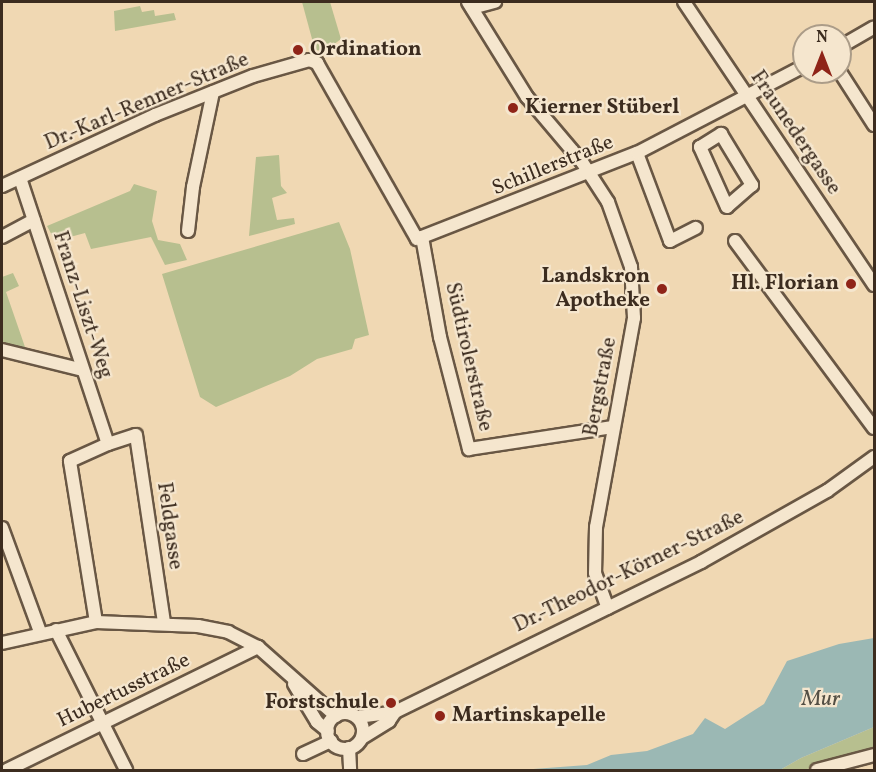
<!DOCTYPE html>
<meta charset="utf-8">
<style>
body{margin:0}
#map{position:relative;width:876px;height:772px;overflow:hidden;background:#f0d8b3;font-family:Vollkorn,serif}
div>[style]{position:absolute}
.green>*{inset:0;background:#b7bf8f}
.water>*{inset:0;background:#9bb8b4}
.roads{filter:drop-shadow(2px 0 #695744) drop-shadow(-2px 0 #695744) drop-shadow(0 2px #695744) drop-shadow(0 -2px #695744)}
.street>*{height:12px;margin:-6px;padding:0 6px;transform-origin:6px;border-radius:6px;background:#f5e6ce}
.street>.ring{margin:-6px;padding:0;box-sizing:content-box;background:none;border:12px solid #f5e6ce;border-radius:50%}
.dots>*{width:16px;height:16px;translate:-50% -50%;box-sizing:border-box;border:3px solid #f5e6ce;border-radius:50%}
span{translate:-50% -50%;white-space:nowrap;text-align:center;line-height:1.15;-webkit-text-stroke:4.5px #f5e6ce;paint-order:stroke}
.poi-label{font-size:21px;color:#3c2c1f;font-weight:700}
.left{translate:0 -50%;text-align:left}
.right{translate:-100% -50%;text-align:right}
.street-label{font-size:21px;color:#3c2c1f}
.water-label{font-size:22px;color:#544f44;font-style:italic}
.frame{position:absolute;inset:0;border:3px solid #3c2c1f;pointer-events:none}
.north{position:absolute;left:792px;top:24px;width:60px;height:60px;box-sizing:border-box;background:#f5e6ce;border:2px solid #ab9c88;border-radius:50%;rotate:0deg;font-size:16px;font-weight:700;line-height:24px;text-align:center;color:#3c2c1f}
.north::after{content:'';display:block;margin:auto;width:21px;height:27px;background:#8f2418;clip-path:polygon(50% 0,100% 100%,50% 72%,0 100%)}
</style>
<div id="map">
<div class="green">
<div style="clip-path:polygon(302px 2px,330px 2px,341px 39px,325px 51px,315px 50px)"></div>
<div style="clip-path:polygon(140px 6px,142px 12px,154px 10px,155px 16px,174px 13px,176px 20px,115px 31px,114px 11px)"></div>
<div style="clip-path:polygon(279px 155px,281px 186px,287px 193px,272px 198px,277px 220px,294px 218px,295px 224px,249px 236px,256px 157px)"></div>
<div style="clip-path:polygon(134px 184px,157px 191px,152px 221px,158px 240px,180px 244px,187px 260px,165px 265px,151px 237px,91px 249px,85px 233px,55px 241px,47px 226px,130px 191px)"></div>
<div style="clip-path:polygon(339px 222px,350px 249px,369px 335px,355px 339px,352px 349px,317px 359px,290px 376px,216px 407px,200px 397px,162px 274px)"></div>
<div style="clip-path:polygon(13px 273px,19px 286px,6px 292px,25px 347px,16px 349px,2px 344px,2px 277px)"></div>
<div style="clip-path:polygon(874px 727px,874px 748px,804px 770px,780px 770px,801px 758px)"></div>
</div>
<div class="water">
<div style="clip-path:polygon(874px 638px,874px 727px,801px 758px,780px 770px,520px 770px,587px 765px,611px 755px,647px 751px,693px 734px,705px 718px,725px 729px,764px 704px,787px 661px,839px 644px)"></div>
</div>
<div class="roads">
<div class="street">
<div style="left:468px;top:2px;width:112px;rotate:58.2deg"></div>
<div style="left:527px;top:97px;width:85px;rotate:49.8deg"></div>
<div style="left:582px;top:162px;width:48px;rotate:57deg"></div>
<div style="left:608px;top:202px;width:69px;rotate:70.5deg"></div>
<div style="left:631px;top:267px;width:51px;rotate:86.6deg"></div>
<div style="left:634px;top:318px;width:212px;rotate:100.3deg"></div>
<div style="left:596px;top:527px;width:46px;rotate:91.2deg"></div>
<div style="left:595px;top:573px;width:37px;rotate:70deg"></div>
<div style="left:684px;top:2px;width:341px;rotate:56.1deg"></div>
<div style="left:472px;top:8px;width:24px;rotate:-15deg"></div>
<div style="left:840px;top:47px;width:39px;rotate:-30deg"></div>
<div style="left:840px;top:72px;width:63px;rotate:57.3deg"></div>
<div style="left:721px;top:134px;width:60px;rotate:58.7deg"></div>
<div style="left:752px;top:185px;width:33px;rotate:139deg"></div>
<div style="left:727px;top:207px;width:66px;rotate:-114.2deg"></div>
<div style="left:700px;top:147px;width:25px;rotate:-32deg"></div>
<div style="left:637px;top:153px;width:94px;rotate:69.4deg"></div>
<div style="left:670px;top:241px;width:29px;rotate:-27deg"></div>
<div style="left:20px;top:178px;width:280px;rotate:71.7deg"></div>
<div style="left:108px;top:444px;width:29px;rotate:-18deg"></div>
<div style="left:136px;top:435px;width:189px;rotate:81.5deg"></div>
<div style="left:2px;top:186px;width:169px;rotate:-24.9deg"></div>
<div style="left:155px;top:115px;width:105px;rotate:-21.7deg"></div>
<div style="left:253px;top:76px;width:58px;rotate:-15.9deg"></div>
<div style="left:309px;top:60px;width:9px;rotate:21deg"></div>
<div style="left:317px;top:63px;width:202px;rotate:60.4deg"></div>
<div style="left:417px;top:239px;width:236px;rotate:-21.4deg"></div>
<div style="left:637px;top:153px;width:188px;rotate:-27.5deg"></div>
<div style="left:188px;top:231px;width:44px;rotate:-83.5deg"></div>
<div style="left:193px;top:187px;width:97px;rotate:-78.1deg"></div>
<div style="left:2px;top:237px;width:36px;rotate:-28deg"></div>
<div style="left:422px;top:237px;width:102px;rotate:79.8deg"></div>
<div style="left:440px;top:337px;width:116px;rotate:75.5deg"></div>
<div style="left:469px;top:449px;width:146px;rotate:-8.7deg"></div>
<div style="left:735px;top:241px;width:233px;rotate:53.4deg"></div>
<div style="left:2px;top:350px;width:83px;rotate:13.9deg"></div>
<div style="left:2px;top:528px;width:111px;rotate:69.9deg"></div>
<div style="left:96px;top:622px;width:163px;rotate:-99.2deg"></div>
<div style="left:70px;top:461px;width:42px;rotate:-24.1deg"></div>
<div style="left:56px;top:630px;width:157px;rotate:63.4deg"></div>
<div style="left:2px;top:643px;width:96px;rotate:-12.6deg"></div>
<div style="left:96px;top:622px;width:102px;rotate:2.2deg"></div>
<div style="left:198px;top:626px;width:31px;rotate:11deg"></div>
<div style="left:228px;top:632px;width:34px;rotate:27deg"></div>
<div style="left:258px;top:647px;width:104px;rotate:41.5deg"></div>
<div style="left:294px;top:684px;width:44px;rotate:58.8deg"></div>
<div style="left:317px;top:722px;width:14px;rotate:39deg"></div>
<div class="ring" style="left:327px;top:713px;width:24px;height:24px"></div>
<div style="left:357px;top:717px;width:38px;rotate:-7deg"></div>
<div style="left:395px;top:712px;width:341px;rotate:-26.1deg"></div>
<div style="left:701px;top:562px;width:145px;rotate:-29.4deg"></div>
<div style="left:827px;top:491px;width:58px;rotate:-35.9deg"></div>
<div style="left:362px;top:738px;width:32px;rotate:-32deg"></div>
<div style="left:389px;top:721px;width:11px;rotate:-56deg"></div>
<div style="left:349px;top:748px;width:22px;rotate:87deg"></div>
<div style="left:303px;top:754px;width:31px;rotate:-25deg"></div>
<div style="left:7px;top:770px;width:280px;rotate:-26.1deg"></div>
<div style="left:817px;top:770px;width:59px;rotate:-14.7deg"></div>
</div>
</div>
<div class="dots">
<div style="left:298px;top:50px;background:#8f2418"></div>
<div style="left:513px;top:108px;background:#8f2418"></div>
<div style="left:851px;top:284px;background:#8f2418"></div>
<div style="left:662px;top:289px;background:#8f2418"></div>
<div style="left:391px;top:703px;background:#8f2418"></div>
<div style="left:440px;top:716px;background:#8f2418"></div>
</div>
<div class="poi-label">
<span class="left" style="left:310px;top:50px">Ordination</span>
<span class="left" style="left:525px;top:108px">Kierner Stüberl</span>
<span class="right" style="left:650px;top:289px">Landskron<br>Apotheke</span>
<span class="right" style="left:839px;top:284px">Hl. Florian</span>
<span class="right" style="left:379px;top:703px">Forstschule</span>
<span class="left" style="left:452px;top:716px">Martinskapelle</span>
</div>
<div class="street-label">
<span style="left:147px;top:102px;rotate:-23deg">Dr.-Karl-Renner-Straße</span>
<span style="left:795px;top:133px;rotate:56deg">Fraunedergasse</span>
<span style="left:553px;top:166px;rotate:-22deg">Schillerstraße</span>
<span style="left:82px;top:305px;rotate:72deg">Franz-Liszt-Weg</span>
<span style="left:468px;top:357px;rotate:77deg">Südtirolerstraße</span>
<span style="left:601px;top:387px;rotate:-79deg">Bergstraße</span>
<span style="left:169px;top:526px;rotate:82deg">Feldgasse</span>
<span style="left:629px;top:572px;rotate:-26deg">Dr.-Theodor-Körner-Straße</span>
<span style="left:124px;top:691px;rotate:-26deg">Hubertusstraße</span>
</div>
<div class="water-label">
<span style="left:821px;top:700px">Mur</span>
</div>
<div class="frame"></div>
<div class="north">N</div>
</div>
